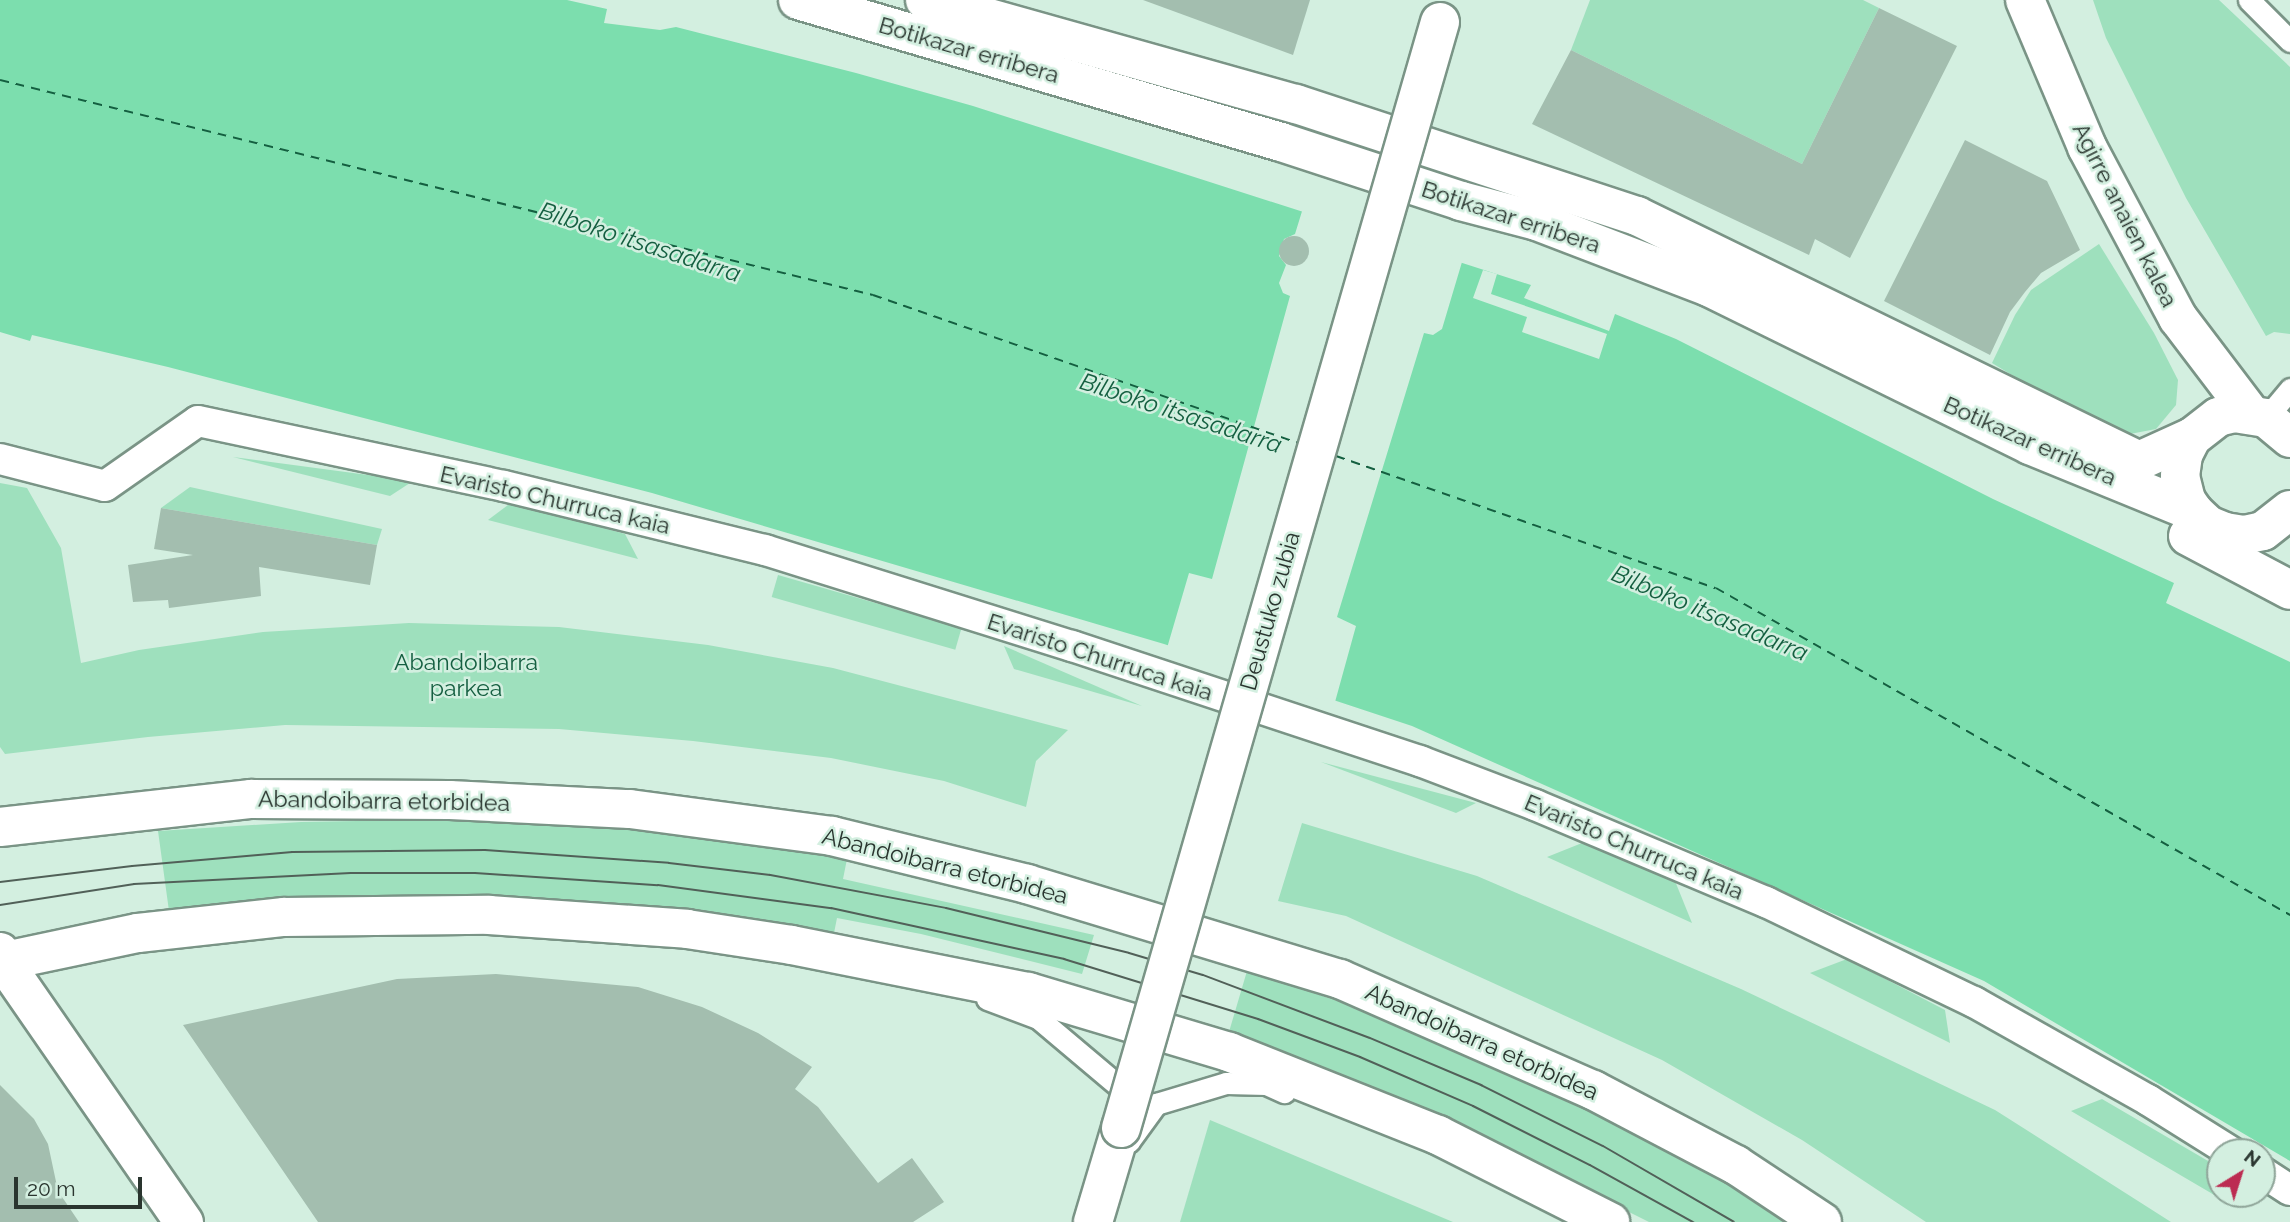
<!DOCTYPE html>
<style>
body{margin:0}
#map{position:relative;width:2290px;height:1222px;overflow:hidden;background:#d3efe0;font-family:Raleway,sans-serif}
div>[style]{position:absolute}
.green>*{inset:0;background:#9ee0bd;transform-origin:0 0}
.water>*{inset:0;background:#7cdeae}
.pier>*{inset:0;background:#d3efe0}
.ferry>*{height:2px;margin-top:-1px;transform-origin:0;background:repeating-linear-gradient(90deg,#145f40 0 9px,transparent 0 16px)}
.building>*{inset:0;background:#a3beaf}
.round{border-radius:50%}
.roads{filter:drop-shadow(2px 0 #7a9486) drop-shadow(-2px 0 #7a9486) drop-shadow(0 2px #7a9486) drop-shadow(0 -2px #7a9486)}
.service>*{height:21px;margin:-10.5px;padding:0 10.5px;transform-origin:10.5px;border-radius:10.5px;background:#fff}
.pedestrian>*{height:30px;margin:-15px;padding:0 15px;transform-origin:15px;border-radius:15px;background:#fff}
.minor>*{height:38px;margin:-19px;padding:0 19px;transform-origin:19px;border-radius:19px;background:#fff}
.secondary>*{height:38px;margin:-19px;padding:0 19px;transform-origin:19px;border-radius:19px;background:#fff}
.tram>*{height:2px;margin:-1px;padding:0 1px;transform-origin:1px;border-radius:1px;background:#516058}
.bridges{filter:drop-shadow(2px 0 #7a9486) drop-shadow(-2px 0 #7a9486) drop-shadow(0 2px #7a9486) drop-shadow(0 -2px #7a9486)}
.secondary-bridge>*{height:38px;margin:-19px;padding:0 19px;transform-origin:19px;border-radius:19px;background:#fff}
span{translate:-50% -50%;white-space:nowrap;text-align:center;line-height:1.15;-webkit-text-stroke:5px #d3efe0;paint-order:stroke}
.street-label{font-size:23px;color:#2a352f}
.park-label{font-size:23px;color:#155f41}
.water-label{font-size:24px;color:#145f40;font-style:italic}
.north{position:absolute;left:2206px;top:1138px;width:70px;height:70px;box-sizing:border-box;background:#d3efe0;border:2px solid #8fa599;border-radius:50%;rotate:38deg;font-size:19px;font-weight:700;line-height:28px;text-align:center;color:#2a352f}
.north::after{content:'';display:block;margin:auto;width:24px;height:32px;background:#bc2c52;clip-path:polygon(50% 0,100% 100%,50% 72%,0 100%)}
.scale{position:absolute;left:14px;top:1177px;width:128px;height:32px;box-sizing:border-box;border:4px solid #2a352f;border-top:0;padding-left:9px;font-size:21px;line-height:24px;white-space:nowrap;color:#2a352f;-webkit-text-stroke:5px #d3efe0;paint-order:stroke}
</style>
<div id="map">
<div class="green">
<div style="clip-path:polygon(1590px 0,1863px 0,1879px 8px,1802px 164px,1571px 50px)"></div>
<div style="clip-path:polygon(2093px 0,2219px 0,2290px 67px,2290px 334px,2274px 332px,2266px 336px,2186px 198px,2106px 38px)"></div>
<div style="clip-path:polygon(2099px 244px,2154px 333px,2178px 380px,2176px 405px,2156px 429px,2130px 434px,2116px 430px,2053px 400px,1992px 363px,2015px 315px,2031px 290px)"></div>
<div style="clip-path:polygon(233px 457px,413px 481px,390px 496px)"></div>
<div style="clip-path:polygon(0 483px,27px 488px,61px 548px,81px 663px,139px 650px,263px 632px,409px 623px,559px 627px,708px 645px,833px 668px,1068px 730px,1036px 761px,1026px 807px,944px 781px,831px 758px,693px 741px,559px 729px,285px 725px,148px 737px,5px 754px,0 747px)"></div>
<div style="clip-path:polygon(190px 487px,382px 529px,377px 545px,161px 508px)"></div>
<div style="clip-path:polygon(512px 502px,625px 534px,638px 559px,488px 520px)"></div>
<div style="left:778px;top:575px;width:191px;height:23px;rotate:16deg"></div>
<div style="clip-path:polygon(1004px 646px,1142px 706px,1014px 669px)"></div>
<div style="clip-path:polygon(1321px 762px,1476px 803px,1456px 813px)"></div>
<div style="clip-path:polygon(468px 819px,623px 826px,847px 859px,843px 879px,1094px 935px,1082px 974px,921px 934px,837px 918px,833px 938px,711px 915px,599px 902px,488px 896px,169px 911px,158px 831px,301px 822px)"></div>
<div style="clip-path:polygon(1302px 823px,1477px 876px,1741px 989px,1995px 1110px,2171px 1222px,1926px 1222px,1802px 1140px,1662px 1060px,1346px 916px,1278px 901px)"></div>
<div style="clip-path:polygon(1587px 841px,1675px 881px,1692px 923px,1547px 857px)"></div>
<div style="clip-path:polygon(1847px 959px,1945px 1010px,1950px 1043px,1810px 973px)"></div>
<div style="clip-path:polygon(1247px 971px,1428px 1031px,1672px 1148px,1796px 1222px,1649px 1222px,1495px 1145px,1226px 1042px)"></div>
<div style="clip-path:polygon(2102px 1099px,2220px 1168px,2220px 1194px,2226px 1194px,2228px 1203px,2071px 1111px)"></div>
<div style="clip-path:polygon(1210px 1120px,1453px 1222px,1180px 1222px)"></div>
</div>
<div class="water">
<div style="clip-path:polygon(0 0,567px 0,607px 9px,604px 23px,660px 30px,676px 27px,856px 73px,973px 106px,1531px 285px,1524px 298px,1609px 331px,1615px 314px,1676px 339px,1993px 499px,2174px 583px,2166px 603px,2290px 662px,2290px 1161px,1984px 981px,1412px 726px,1164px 644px,652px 493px,168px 367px,32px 335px,30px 341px,0 332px)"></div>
</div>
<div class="pier">
<div style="clip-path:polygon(1303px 208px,1455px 257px,1462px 262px,1442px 329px,1433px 335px,1424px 333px,1337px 617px,1356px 626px,1335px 702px,1328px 702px,1167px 648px,1189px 573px,1212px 579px,1290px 296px,1283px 293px,1279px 283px,1286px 265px,1279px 256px,1284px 239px,1295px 234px)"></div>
<div style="clip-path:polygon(1483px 270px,1497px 274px,1491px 294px,1607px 334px,1599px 359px,1522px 332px,1527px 317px,1473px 298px)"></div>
</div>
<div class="ferry">
<div style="left:0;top:80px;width:899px;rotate:13.84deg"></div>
<div style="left:873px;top:295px;width:453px;rotate:19.2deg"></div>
<div style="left:1336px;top:456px;width:402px;rotate:19.2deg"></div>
<div style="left:1716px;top:588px;width:661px;rotate:29.67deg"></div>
</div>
<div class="building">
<div style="clip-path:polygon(1143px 0,1310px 0,1293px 55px)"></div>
<div style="clip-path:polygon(1879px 8px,1957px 46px,1850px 258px,1815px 239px,1809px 255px,1532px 124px,1571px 50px,1802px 164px)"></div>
<div style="clip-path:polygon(1965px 140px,2047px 181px,2080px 250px,2041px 273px,2025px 292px,2010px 312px,1990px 355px,1884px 301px)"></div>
<div class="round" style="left:1279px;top:236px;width:30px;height:30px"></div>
<div style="clip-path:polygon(161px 508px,377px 545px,370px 585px,259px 567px,261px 596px,169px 608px,168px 600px,133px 602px,128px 565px,193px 555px,154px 549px)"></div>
<div style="clip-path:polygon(496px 974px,638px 987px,702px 1007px,758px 1033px,812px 1067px,795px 1089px,818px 1107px,878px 1183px,912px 1158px,944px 1202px,913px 1222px,318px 1222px,183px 1025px,397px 979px)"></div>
<div style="clip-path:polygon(0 1085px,34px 1119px,48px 1144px,58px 1191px,79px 1222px,0 1222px)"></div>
</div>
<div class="roads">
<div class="service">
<div style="left:2249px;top:0;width:58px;rotate:45deg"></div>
<div style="left:2266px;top:418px;width:38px;rotate:-50deg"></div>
<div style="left:987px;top:999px;width:54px;rotate:20.4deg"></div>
<div style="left:1038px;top:1018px;width:107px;rotate:40.1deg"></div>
<div style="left:1120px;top:1087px;width:55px;rotate:80.5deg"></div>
<div style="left:1129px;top:1141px;width:46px;rotate:-53.9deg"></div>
<div style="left:1156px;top:1104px;width:73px;rotate:-16.7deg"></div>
<div style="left:1226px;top:1083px;width:40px;rotate:1.4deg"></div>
<div style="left:1266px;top:1084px;width:20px;rotate:24deg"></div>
</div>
<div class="pedestrian">
<div style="left:0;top:459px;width:108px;rotate:14.4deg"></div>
<div style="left:105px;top:486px;width:113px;rotate:-35deg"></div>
<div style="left:198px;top:421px;width:313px;rotate:12deg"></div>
<div style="left:504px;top:486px;width:269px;rotate:13.8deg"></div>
<div style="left:765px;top:550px;width:322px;rotate:17.4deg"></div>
<div style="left:1072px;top:646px;width:367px;rotate:18.3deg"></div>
<div style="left:1420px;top:761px;width:123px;rotate:20.9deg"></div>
<div style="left:1535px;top:805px;width:251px;rotate:22.8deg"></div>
<div style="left:1766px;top:902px;width:231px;rotate:25.7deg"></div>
<div style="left:1974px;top:1002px;width:200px;rotate:29.4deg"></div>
<div style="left:2148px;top:1100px;width:98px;rotate:32.1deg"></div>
<div style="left:2262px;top:1172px;width:33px;rotate:33deg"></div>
</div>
<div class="minor">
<div style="left:798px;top:0;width:503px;rotate:16.38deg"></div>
<div style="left:1281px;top:142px;width:189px;rotate:18.1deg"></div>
<div style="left:1461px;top:201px;width:79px;rotate:14.7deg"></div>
<div style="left:1537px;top:221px;width:184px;rotate:21deg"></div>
<div style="left:1709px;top:287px;width:358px;rotate:26.2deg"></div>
<div style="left:2030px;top:445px;width:177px;rotate:22.2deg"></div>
<div style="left:925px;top:0;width:385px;rotate:15.7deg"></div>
<div style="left:1296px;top:104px;width:359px;rotate:18.2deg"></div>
<div style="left:1637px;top:216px;width:559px;rotate:26.01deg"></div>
<div style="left:2139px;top:461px;width:58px;rotate:-24.4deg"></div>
<div style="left:2025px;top:0;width:160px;rotate:67.1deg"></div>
<div style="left:2087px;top:147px;width:194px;rotate:62deg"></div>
<div style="left:2178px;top:318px;width:121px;rotate:52.8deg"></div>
<div style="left:2290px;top:438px;width:31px;rotate:-140deg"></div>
<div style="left:2266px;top:418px;width:32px;rotate:-171deg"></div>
<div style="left:2234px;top:413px;width:16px;rotate:166deg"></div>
<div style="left:2218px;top:417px;width:33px;rotate:142deg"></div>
<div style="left:2192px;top:437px;width:20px;rotate:117deg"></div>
<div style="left:2183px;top:455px;width:21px;rotate:98deg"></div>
<div style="left:2180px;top:476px;width:25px;rotate:76deg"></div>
<div style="left:2186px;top:500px;width:14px;rotate:56deg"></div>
<div style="left:2194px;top:512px;width:19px;rotate:43deg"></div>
<div style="left:2208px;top:525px;width:18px;rotate:22deg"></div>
<div style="left:2225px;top:532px;width:19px;rotate:9deg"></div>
<div style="left:2244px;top:535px;width:19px;rotate:-12deg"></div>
<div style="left:2263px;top:531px;width:34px;rotate:-38deg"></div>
<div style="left:2188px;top:536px;width:115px;rotate:27.9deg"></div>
<div style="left:0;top:827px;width:253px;rotate:-6.4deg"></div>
<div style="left:251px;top:799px;width:199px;rotate:0.3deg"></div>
<div style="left:450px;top:800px;width:180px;rotate:2.9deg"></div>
<div style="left:630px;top:809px;width:204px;rotate:7.6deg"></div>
<div style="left:832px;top:836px;width:201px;rotate:13.8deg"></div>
<div style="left:1027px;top:884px;width:327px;rotate:16.9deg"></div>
<div style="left:1340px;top:979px;width:276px;rotate:23.7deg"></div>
<div style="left:1593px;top:1090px;width:161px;rotate:27.7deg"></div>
<div style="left:1736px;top:1165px;width:103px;rotate:33.5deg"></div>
<div style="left:0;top:952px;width:9px;rotate:72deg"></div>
<div style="left:3px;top:961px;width:318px;rotate:55.3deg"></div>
<div style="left:0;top:962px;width:141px;rotate:-11.9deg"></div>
<div style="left:138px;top:933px;width:147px;rotate:-6.3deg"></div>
<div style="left:284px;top:917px;width:205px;rotate:-0.6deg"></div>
<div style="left:489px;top:915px;width:198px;rotate:4deg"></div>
<div style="left:687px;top:929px;width:106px;rotate:8.7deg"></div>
<div style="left:792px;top:945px;width:241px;rotate:11.3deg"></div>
<div style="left:1028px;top:992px;width:210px;rotate:16.6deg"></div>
<div style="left:1229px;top:1052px;width:225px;rotate:21.7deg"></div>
<div style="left:1438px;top:1135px;width:193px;rotate:26.8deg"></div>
</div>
<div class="secondary">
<div style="left:1093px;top:1222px;width:98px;rotate:-73.4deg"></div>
</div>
</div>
<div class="tram">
<div style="left:0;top:882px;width:133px;rotate:-6.9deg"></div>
<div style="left:132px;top:866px;width:161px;rotate:-5deg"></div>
<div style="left:292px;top:852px;width:193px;rotate:-0.6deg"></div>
<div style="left:485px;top:850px;width:184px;rotate:4deg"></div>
<div style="left:669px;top:863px;width:102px;rotate:6.8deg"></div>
<div style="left:770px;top:875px;width:179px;rotate:10.6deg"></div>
<div style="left:946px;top:908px;width:188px;rotate:13.8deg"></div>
<div style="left:1129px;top:953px;width:77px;rotate:16.6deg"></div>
<div style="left:1203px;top:975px;width:178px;rotate:20.7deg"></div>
<div style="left:1370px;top:1038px;width:121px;rotate:22.9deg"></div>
<div style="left:1481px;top:1085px;width:136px;rotate:26.6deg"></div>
<div style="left:1603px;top:1146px;width:151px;rotate:30.1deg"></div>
<div style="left:0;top:905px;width:136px;rotate:-8.9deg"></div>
<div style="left:134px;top:884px;width:217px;rotate:-2.9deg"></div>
<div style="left:351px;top:873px;width:124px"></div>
<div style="left:475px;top:873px;width:183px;rotate:3.8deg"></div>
<div style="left:658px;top:885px;width:175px;rotate:7.6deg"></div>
<div style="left:831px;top:908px;width:239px;rotate:12.3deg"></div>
<div style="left:1064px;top:959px;width:203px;rotate:17.2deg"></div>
<div style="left:1258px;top:1019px;width:109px;rotate:20.4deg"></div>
<div style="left:1360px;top:1057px;width:123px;rotate:23.4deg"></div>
<div style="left:1473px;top:1106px;width:131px;rotate:26.8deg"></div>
<div style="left:1590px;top:1165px;width:118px;rotate:29deg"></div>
</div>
<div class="bridges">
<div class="secondary-bridge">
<div style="left:1121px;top:1128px;width:1151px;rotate:-73.91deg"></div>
</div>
</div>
<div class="street-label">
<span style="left:969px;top:50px;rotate:16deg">Botikazar erribera</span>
<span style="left:2125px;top:215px;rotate:63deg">Agirre anaien kalea</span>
<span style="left:1511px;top:217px;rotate:18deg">Botikazar erribera</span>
<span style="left:2030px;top:441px;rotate:24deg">Botikazar erribera</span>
<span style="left:555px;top:500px;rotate:13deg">Evaristo Churruca kaia</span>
<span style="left:1270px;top:611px;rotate:-74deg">Deustuko zubia</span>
<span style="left:1100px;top:657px;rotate:18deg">Evaristo Churruca kaia</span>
<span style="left:384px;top:801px;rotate:1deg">Abandoibarra etorbidea</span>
<span style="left:1634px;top:847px;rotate:23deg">Evaristo Churruca kaia</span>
<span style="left:945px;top:866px;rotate:14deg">Abandoibarra etorbidea</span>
<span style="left:1482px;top:1042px;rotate:24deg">Abandoibarra etorbidea</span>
</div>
<div class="park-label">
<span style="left:466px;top:675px">Abandoibarra<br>parkea</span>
</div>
<div class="water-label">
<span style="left:640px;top:242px;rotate:18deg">Bilboko itsasadarra</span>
<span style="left:1181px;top:413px;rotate:18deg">Bilboko itsasadarra</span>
<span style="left:1710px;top:613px;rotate:23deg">Bilboko itsasadarra</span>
</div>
<div class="north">N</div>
<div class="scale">20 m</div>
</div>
